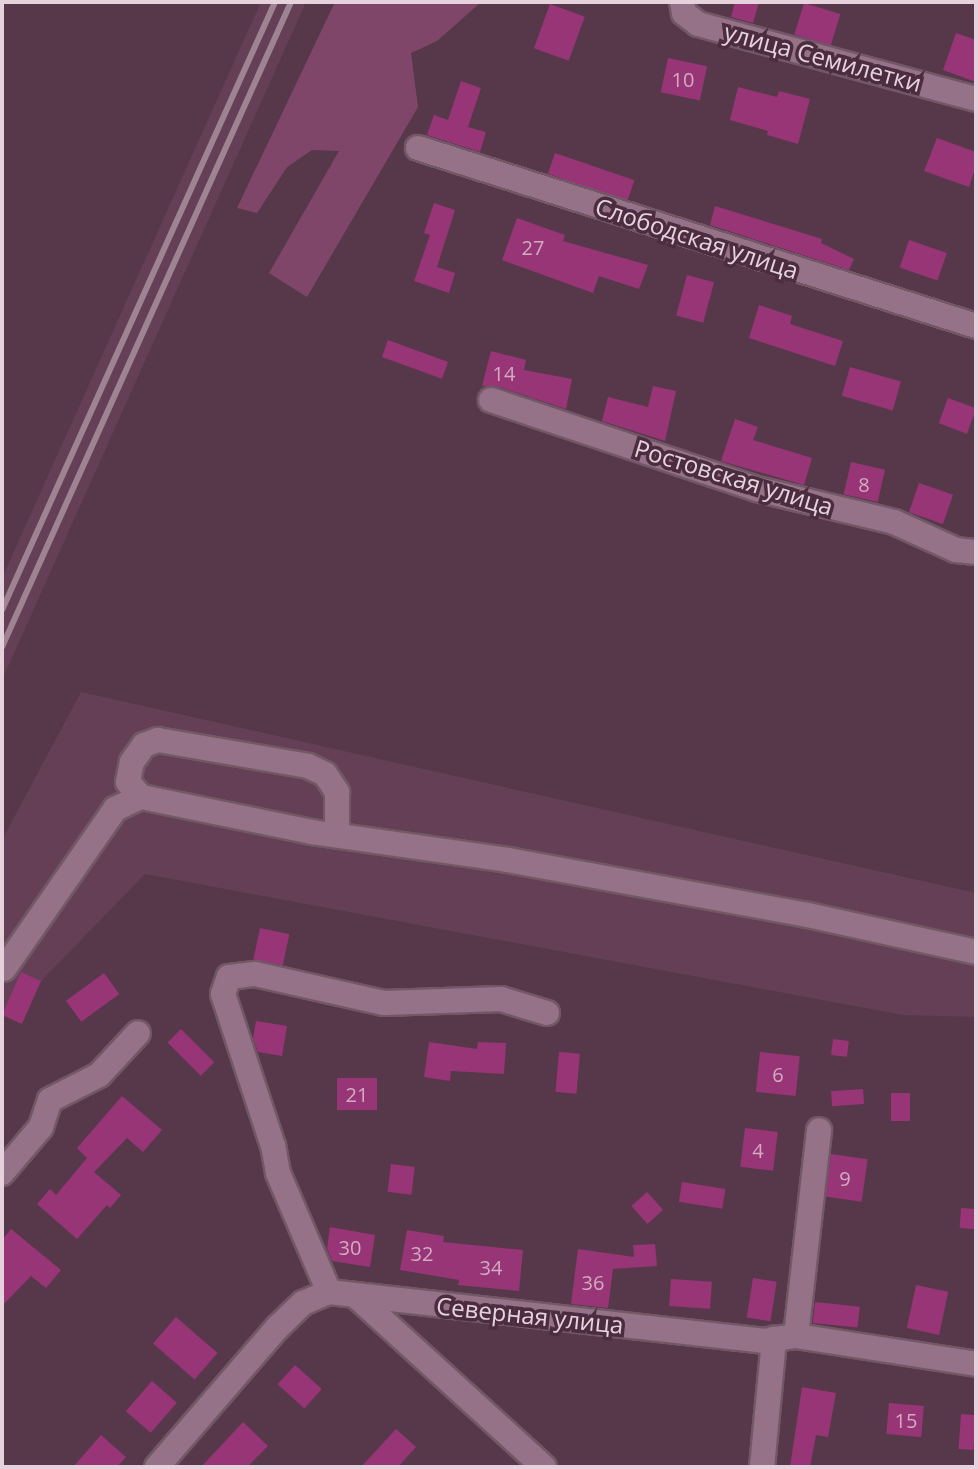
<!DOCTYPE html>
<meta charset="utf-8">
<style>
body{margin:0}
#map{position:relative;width:978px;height:1469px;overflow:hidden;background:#57384a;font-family:"Open Sans",sans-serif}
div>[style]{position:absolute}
.built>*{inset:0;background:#653f56}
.green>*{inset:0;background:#80466a}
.building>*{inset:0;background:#973576;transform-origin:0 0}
.roads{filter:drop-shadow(2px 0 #725867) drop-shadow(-2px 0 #725867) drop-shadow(0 2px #725867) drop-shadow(0 -2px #725867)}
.minor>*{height:24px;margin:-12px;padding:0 12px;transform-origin:12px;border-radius:12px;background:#957287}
.rail>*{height:6px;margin:-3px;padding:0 3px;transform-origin:3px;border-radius:3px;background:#9e8493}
span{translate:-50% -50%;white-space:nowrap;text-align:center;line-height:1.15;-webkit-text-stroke:7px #4c2d40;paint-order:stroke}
.number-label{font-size:20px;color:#d2abc3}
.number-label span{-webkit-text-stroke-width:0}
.street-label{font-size:24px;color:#e6d2dd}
.frame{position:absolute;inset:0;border:4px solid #e6d2dd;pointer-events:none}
</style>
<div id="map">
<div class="built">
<div style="clip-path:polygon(261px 2px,306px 2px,2px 680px,2px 578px)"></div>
<div style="clip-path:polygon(81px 692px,976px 893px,976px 1017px,903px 1015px,145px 874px,13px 1010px,2px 1007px,2px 840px)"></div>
</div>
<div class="green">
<div style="clip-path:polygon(335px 2px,481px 2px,437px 41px,411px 53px,418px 107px,307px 297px,269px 273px,339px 151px,312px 150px,287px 167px,257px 213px,237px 208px)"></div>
</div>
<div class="building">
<div style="clip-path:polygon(735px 2px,759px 2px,753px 23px,731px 17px)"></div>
<div style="left:804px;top:3px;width:38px;height:33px;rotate:17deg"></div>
<div style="left:550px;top:4px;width:37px;height:47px;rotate:20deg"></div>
<div style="clip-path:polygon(956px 33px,976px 40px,976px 82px,943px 70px)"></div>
<div style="left:668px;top:58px;width:40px;height:35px;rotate:12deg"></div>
<div style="clip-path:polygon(461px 81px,481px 88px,468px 127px,486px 132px,480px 152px,427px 135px,434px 115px,448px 120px)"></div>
<div style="clip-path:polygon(738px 87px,777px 97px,779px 91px,810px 99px,798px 144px,767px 135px,768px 131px,730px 120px)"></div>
<div style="clip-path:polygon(937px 138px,976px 152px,976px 166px,969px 187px,924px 171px)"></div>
<div style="left:555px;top:153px;width:84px;height:22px;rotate:19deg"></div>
<div style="clip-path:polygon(434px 203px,455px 210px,437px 267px,455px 273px,449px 293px,414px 281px,430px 235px,424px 233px)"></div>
<div style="clip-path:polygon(715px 206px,822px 239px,821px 243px,854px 259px,849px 270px,710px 225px)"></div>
<div style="clip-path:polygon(517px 218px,565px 235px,563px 241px,648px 265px,639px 289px,599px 276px,593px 293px,502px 260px)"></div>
<div style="left:909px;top:240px;width:40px;height:29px;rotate:19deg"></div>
<div style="left:687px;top:275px;width:28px;height:42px;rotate:15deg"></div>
<div style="clip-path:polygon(759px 305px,792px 316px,790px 324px,843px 341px,835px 366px,749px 338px)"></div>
<div style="left:388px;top:340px;width:64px;height:18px;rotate:20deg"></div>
<div style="clip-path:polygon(491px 351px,526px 360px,524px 370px,572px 379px,566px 409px,496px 386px,482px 386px)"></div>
<div style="left:850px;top:367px;width:53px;height:30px;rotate:16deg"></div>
<div style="clip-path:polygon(653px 386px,676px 391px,665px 441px,602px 421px,608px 397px,648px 407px)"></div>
<div style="left:948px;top:398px;width:30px;height:27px;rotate:20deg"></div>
<div style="clip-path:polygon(735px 419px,758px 427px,753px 440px,812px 458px,804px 485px,721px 461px)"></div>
<div style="left:851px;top:462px;width:35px;height:33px;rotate:13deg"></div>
<div style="left:919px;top:483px;width:36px;height:31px;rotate:19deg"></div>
<div style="left:260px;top:928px;width:30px;height:32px;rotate:12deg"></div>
<div style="left:21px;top:972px;width:22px;height:47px;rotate:24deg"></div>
<div style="left:104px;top:973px;width:26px;height:47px;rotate:54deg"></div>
<div style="clip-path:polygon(256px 1021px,287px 1026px,282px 1056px,258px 1052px,253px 1038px)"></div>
<div style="left:181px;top:1029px;width:47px;height:19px;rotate:45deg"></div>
<div style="left:833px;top:1039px;width:16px;height:16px;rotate:7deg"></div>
<div style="clip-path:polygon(429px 1042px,477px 1049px,478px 1042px,506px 1043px,504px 1074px,451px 1071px,450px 1081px,424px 1077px)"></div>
<div style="left:559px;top:1052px;width:21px;height:40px;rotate:5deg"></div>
<div style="left:760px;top:1052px;width:40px;height:40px;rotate:6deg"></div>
<div style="left:337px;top:1078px;width:40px;height:32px"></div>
<div style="left:863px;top:1089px;width:15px;height:32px;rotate:86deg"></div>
<div style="left:891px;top:1093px;width:19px;height:28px"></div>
<div style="clip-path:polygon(122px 1096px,162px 1130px,143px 1152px,127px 1138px,94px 1172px,121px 1195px,110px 1208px,107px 1205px,77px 1239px,37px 1204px,50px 1189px,56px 1195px,87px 1158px,77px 1148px)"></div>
<div style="left:745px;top:1128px;width:33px;height:39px;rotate:7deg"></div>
<div style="left:831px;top:1154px;width:37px;height:43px;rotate:8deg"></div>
<div style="left:391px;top:1164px;width:24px;height:28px;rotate:7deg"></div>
<div style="left:682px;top:1182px;width:44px;height:20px;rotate:9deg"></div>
<div style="left:647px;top:1192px;width:24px;height:21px;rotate:48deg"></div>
<div style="left:961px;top:1208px;width:15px;height:20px;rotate:4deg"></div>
<div style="clip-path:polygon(330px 1227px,375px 1235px,370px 1267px,332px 1261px,327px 1248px)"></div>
<div style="clip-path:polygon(11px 1229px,61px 1270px,46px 1288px,31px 1276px,2px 1306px,2px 1240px)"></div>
<div style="clip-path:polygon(407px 1230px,444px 1236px,443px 1242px,523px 1250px,519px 1291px,458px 1285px,459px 1280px,400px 1270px)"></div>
<div style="clip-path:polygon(655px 1244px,657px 1266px,613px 1269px,608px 1308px,571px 1304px,578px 1249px,634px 1257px,633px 1245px)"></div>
<div style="left:753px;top:1278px;width:24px;height:40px;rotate:9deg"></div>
<div style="left:671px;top:1279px;width:41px;height:27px;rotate:4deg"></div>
<div style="left:916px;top:1285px;width:33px;height:44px;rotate:12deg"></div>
<div style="left:815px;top:1302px;width:45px;height:21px;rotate:6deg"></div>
<div style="left:176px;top:1317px;width:55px;height:35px;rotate:41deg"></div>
<div style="left:295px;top:1365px;width:36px;height:26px;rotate:42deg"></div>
<div style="left:152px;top:1381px;width:33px;height:40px;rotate:41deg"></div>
<div style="clip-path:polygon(802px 1387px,836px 1393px,828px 1437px,816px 1435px,810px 1467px,790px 1467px)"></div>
<div style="left:889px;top:1403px;width:35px;height:31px;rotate:5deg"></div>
<div style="left:961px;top:1414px;width:15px;height:35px;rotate:4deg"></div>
<div style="clip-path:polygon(243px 1422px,268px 1446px,247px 1467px,201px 1467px)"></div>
<div style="clip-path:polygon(396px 1429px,416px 1447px,398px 1467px,361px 1467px)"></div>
<div style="clip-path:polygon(101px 1435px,126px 1457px,117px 1467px,73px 1467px)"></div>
</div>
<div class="roads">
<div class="minor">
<div style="left:682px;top:2px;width:11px;rotate:80deg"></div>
<div style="left:684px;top:13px;width:18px;rotate:38deg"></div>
<div style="left:698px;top:24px;width:288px;rotate:15.1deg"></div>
<div style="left:418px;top:148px;width:586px;rotate:17.69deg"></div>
<div style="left:491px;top:400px;width:280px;rotate:18.5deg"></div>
<div style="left:757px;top:489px;width:141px;rotate:13.5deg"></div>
<div style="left:894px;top:522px;width:68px;rotate:24.3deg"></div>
<div style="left:956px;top:550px;width:20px;rotate:6deg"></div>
<div style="left:141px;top:797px;width:20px;rotate:-131deg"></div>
<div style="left:128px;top:782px;width:20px;rotate:-79deg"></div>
<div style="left:132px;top:762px;width:21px;rotate:-55deg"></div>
<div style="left:144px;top:745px;width:15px;rotate:-20deg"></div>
<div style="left:158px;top:740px;width:152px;rotate:9.8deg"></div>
<div style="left:308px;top:766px;width:19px;rotate:25deg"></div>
<div style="left:325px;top:774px;width:22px;rotate:56deg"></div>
<div style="left:337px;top:792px;width:41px;rotate:90deg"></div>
<div style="left:4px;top:969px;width:195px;rotate:-55.2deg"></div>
<div style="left:115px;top:809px;width:29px;rotate:-25deg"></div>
<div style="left:141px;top:797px;width:175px;rotate:11.6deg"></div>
<div style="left:312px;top:832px;width:198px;rotate:8.1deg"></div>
<div style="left:508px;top:860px;width:305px;rotate:10.4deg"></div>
<div style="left:808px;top:915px;width:172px;rotate:12.4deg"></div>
<div style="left:2px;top:1173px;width:60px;rotate:-49.7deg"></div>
<div style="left:41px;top:1127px;width:28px;rotate:-72deg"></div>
<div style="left:50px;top:1100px;width:55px;rotate:-27deg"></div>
<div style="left:99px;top:1075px;width:57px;rotate:-47.1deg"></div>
<div style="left:329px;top:1292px;width:129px;rotate:-113.2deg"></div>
<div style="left:278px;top:1173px;width:27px;rotate:-100deg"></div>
<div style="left:273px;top:1146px;width:160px;rotate:-108.2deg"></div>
<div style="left:223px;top:994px;width:18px;rotate:-71deg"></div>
<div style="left:229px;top:977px;width:26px;rotate:-7deg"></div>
<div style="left:255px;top:974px;width:132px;rotate:12.7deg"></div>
<div style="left:384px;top:1003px;width:117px;rotate:-2deg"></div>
<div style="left:501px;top:999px;width:48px;rotate:16.9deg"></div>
<div style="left:356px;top:1296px;width:254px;rotate:42.3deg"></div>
<div style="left:796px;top:1336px;width:207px;rotate:-83.6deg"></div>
<div style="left:157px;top:1467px;width:185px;rotate:-49.2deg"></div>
<div style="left:278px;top:1327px;width:35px;rotate:-44deg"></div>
<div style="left:303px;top:1303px;width:28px;rotate:-23deg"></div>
<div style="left:329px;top:1292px;width:437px;rotate:6.4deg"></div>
<div style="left:763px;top:1341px;width:33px;rotate:-9deg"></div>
<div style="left:796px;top:1336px;width:182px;rotate:8.8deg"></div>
<div style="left:762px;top:1467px;width:129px;rotate:-84.6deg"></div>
</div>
</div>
<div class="rail">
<div style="left:2px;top:610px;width:666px;rotate:-65.82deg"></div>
<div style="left:2px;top:647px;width:707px;rotate:-65.86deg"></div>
</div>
<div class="number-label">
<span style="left:683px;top:79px">10</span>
<span style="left:533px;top:247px">27</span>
<span style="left:504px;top:373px">14</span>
<span style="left:864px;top:484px">8</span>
<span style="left:778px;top:1074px">6</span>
<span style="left:357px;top:1094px">21</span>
<span style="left:758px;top:1150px">4</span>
<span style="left:845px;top:1178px">9</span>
<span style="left:350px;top:1247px">30</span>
<span style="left:422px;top:1253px">32</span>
<span style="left:491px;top:1267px">34</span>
<span style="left:593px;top:1282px">36</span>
<span style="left:906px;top:1420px">15</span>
</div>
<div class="street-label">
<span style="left:823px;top:57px;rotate:15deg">улица Семилетки</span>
<span style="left:697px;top:238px;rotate:18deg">Слободская улица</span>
<span style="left:734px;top:477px;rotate:17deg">Ростовская улица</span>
<span style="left:530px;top:1315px;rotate:6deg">Северная улица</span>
</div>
<div class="frame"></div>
</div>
